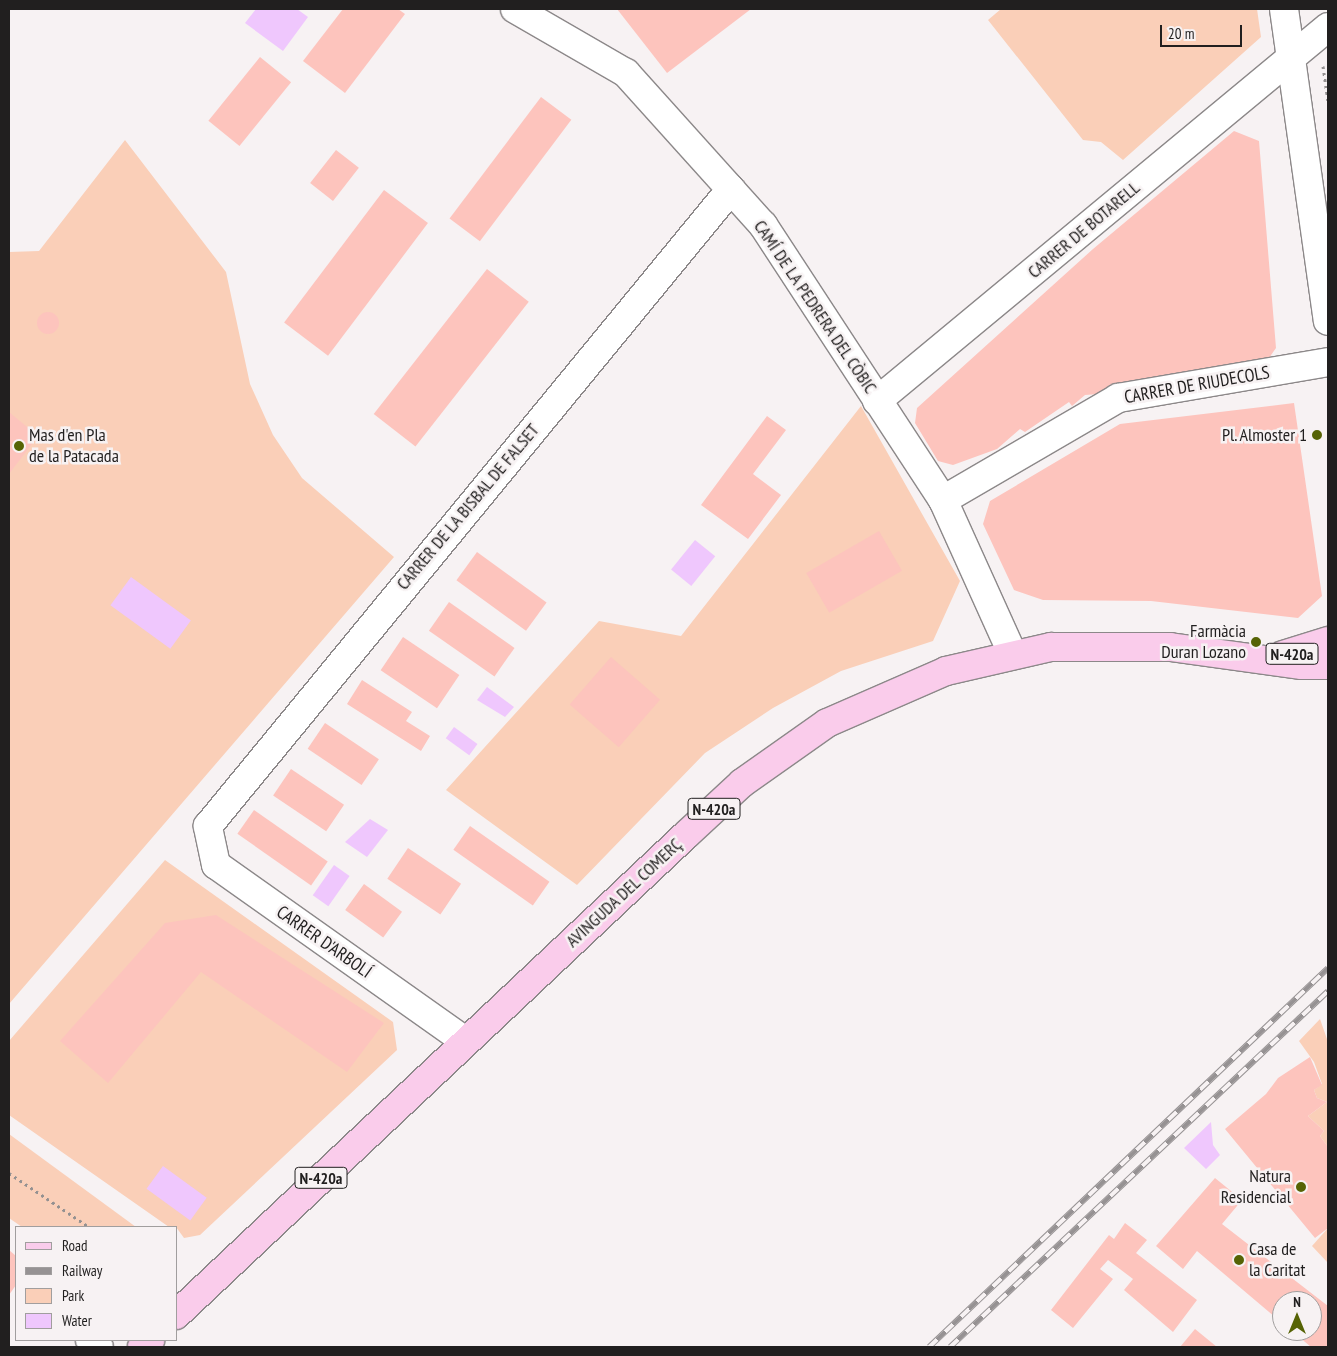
<!DOCTYPE html>
<meta charset="utf-8">
<style>
body{margin:0}
#map{position:relative;width:1337px;height:1356px;overflow:hidden;background:#f7f2f3;font-family:"PT Sans Narrow",sans-serif}
div>[style]{position:absolute}
.green>*{inset:0;background:#facfb8}
.water>*{inset:0;background:#efc7fd;transform-origin:0 0}
.building>*{inset:0;background:#fdc4bd;transform-origin:0 0}
.round{border-radius:50%}
.path>*{height:3px;margin-top:-1.5px;transform-origin:0;background:repeating-linear-gradient(90deg,#949191 0 2.5px,transparent 0 6.5px)}
.roads{filter:drop-shadow(1px 0 #8c8889) drop-shadow(-1px 0 #8c8889) drop-shadow(0 1px #8c8889) drop-shadow(0 -1px #8c8889)}
.minor>*{height:28px;margin:-14px;padding:0 14px;transform-origin:14px;border-radius:14px;background:#fff}
.major>*{height:28px;margin:-14px;padding:0 14px;transform-origin:14px;border-radius:14px;background:#facceb}
.rail>*{height:5.5px;margin-top:-2.75px;transform-origin:0;background:repeating-linear-gradient(90deg,#f7f2f3 0 11px,#969293 0 22px);box-sizing:border-box;border-block:1px solid #969293}
.dots>*{width:14px;height:14px;translate:-50% -50%;box-sizing:border-box;border:2px solid #f7f2f3;border-radius:50%}
span{translate:-50% -50%;white-space:nowrap;text-align:center;line-height:1.15;-webkit-text-stroke:5px #f7f2f3;paint-order:stroke}
.shield-label span{padding:1px 4px;background:#f7f2f3;border:1px solid;border-radius:4px;-webkit-text-stroke-width:0}
.shield-label{font-size:16px;color:#211f1f;font-weight:700}
.street-label{font-size:18px;color:#211f1f}
.poi-label{font-size:18px;color:#211f1f}
.right{translate:-100% -50%;text-align:right}
.left{translate:0 -50%;text-align:left}
.frame{position:absolute;inset:0;border:10px solid #211f1f;pointer-events:none}
.legend{position:absolute;left:15px;top:1226px;width:162px;height:115px;box-sizing:border-box;background:#f7f2f3;border:1px solid #a19e9e;margin:0;padding:6px 9px;list-style:none;font-size:15px;color:#211f1f}
.legend li{display:flex;align-items:center;gap:10px;height:25px}
.legend b{width:25px;border:1px solid #a19e9e}
.north{position:absolute;left:1272px;top:1291px;width:50px;height:50px;box-sizing:border-box;background:#f7f2f3;border:1px solid #a19e9e;border-radius:50%;rotate:0deg;font-size:14px;font-weight:700;line-height:20px;text-align:center;color:#211f1f}
.north::after{content:'';display:block;margin:auto;width:18px;height:22px;background:#566305;clip-path:polygon(50% 0,100% 100%,50% 72%,0 100%)}
.scale{position:absolute;left:1160px;top:25px;width:82px;height:22px;box-sizing:border-box;border:2px solid #211f1f;border-top:0;padding-left:6px;font-size:15px;line-height:18px;white-space:nowrap;color:#211f1f;-webkit-text-stroke:4px #f7f2f3;paint-order:stroke}
</style>
<div id="map">
<div class="green">
<div style="clip-path:polygon(1001px 9px,1257px 9px,1261px 37px,1123px 160px,1101px 142px,1083px 140px,988px 20px)"></div>
<div style="clip-path:polygon(125px 140px,226px 272px,250px 384px,273px 435px,302px 478px,394px 557px,9px 1004px,9px 252px,39px 251px)"></div>
<div style="clip-path:polygon(861px 406px,960px 581px,933px 641px,841px 671px,773px 708px,705px 753px,577px 885px,446px 790px,599px 621px,681px 636px)"></div>
<div style="clip-path:polygon(165px 860px,393px 1022px,397px 1050px,200px 1235px,184px 1238px,176px 1227px,169px 1227px,9px 1115px,9px 1041px)"></div>
<div style="clip-path:polygon(1320px 1019px,1328px 1042px,1328px 1147px,1320px 1136px,1324px 1131px,1308px 1116px,1327px 1102px,1317px 1098px,1314px 1090px,1322px 1084px,1314px 1062px,1299px 1041px)"></div>
<div style="clip-path:polygon(9px 1134px,136px 1227px,22px 1227px,9px 1218px)"></div>
<div style="clip-path:polygon(1328px 1228px,1328px 1263px,1312px 1246px)"></div>
</div>
<div class="water">
<div style="clip-path:polygon(256px 9px,297px 9px,308px 17px,283px 51px,245px 23px)"></div>
<div style="left:695px;top:540px;width:26px;height:38px;rotate:39deg"></div>
<div style="left:131px;top:577px;width:74px;height:35px;rotate:36deg"></div>
<div style="clip-path:polygon(487px 687px,514px 707px,505px 717px,477px 700px)"></div>
<div style="left:454px;top:727px;width:29px;height:14px;rotate:36deg"></div>
<div style="clip-path:polygon(370px 819px,388px 830px,367px 857px,345px 842px)"></div>
<div style="left:334px;top:865px;width:19px;height:37px;rotate:35deg"></div>
<div style="clip-path:polygon(1211px 1122px,1213px 1145px,1220px 1155px,1206px 1169px,1184px 1148px)"></div>
<div style="left:163px;top:1166px;width:54px;height:28px;rotate:36deg"></div>
</div>
<div class="building">
<div style="clip-path:polygon(343px 9px,398px 9px,405px 14px,345px 93px,303px 61px)"></div>
<div style="clip-path:polygon(617px 9px,751px 9px,667px 73px)"></div>
<div style="left:260px;top:57px;width:40px;height:82px;rotate:39deg"></div>
<div style="left:541px;top:97px;width:38px;height:152px;rotate:37deg"></div>
<div style="clip-path:polygon(1234px 131px,1259px 141px,1276px 348px,1262px 368px,1120px 387px,1111px 384px,1099px 394px,1085px 395px,1072px 406px,1069px 402px,1025px 432px,1020px 429px,997px 449px,953px 465px,938px 461px,915px 423px,917px 408px,1093px 249px)"></div>
<div style="left:336px;top:150px;width:29px;height:42px;rotate:38deg"></div>
<div style="left:384px;top:190px;width:55px;height:166px;rotate:37deg"></div>
<div style="left:487px;top:269px;width:53px;height:184px;rotate:38deg"></div>
<div class="round" style="left:37px;top:312px;width:22px;height:22px"></div>
<div style="clip-path:polygon(1294px 403px,1322px 596px,1298px 618px,1151px 601px,1043px 600px,1014px 590px,983px 524px,990px 501px,1120px 424px)"></div>
<div style="clip-path:polygon(9px 412px,38px 436px,9px 474px)"></div>
<div style="clip-path:polygon(767px 416px,786px 430px,753px 474px,781px 495px,748px 539px,701px 505px)"></div>
<div style="left:879px;top:531px;width:46px;height:84px;rotate:60deg"></div>
<div style="left:477px;top:552px;width:86px;height:35px;rotate:36deg"></div>
<div style="left:449px;top:602px;width:80px;height:35px;rotate:35deg"></div>
<div style="left:403px;top:637px;width:68px;height:40px;rotate:34deg"></div>
<div style="left:611px;top:657px;width:65px;height:63px;rotate:41deg"></div>
<div style="clip-path:polygon(362px 680px,412px 712px,406px 721px,430px 736px,421px 751px,347px 704px)"></div>
<div style="left:325px;top:723px;width:65px;height:31px;rotate:34deg"></div>
<div style="left:291px;top:769px;width:64px;height:32px;rotate:34deg"></div>
<div style="left:254px;top:810px;width:90px;height:29px;rotate:35deg"></div>
<div style="left:470px;top:826px;width:97px;height:29px;rotate:35deg"></div>
<div style="left:408px;top:848px;width:64px;height:37px;rotate:34deg"></div>
<div style="left:364px;top:884px;width:47px;height:32px;rotate:36deg"></div>
<div style="clip-path:polygon(216px 915px,384px 1023px,347px 1072px,201px 972px,108px 1083px,60px 1041px,165px 923px)"></div>
<div style="clip-path:polygon(1310px 1057px,1322px 1085px,1314px 1090px,1317px 1098px,1327px 1102px,1308px 1116px,1324px 1131px,1320px 1136px,1328px 1147px,1328px 1228px,1315px 1238px,1225px 1129px,1266px 1094px,1278px 1078px)"></div>
<div style="clip-path:polygon(1215px 1178px,1242px 1200px,1222px 1224px,1328px 1306px,1328px 1347px,1311px 1347px,1292px 1331px,1312px 1331px,1312px 1301px,1282px 1301px,1282px 1323px,1197px 1251px,1183px 1269px,1156px 1246px)"></div>
<div style="clip-path:polygon(1125px 1223px,1147px 1240px,1136px 1253px,1197px 1300px,1173px 1332px,1124px 1290px,1133px 1279px,1108px 1260px,1100px 1269px,1113px 1279px,1073px 1328px,1051px 1310px,1109px 1235px,1114px 1239px)"></div>
<div style="clip-path:polygon(9px 1250px,16px 1256px,16px 1285px,9px 1295px)"></div>
<div style="clip-path:polygon(1195px 1329px,1217px 1347px,1180px 1347px)"></div>
</div>
<div class="path">
<div style="left:1323px;top:66px;width:37px;rotate:82deg"></div>
<div style="left:9px;top:1173px;width:97px;rotate:34deg"></div>
</div>
<div class="roads">
<div class="minor">
<div style="left:515px;top:9px;width:128px;rotate:30deg"></div>
<div style="left:626px;top:73px;width:205px;rotate:48deg"></div>
<div style="left:763px;top:225px;width:329px;rotate:56.8deg"></div>
<div style="left:943px;top:500px;width:168px;rotate:65.7deg"></div>
<div style="left:1284px;top:9px;width:315px;rotate:82deg"></div>
<div style="left:877px;top:401px;width:586px;rotate:-39.67deg"></div>
<div style="left:943px;top:500px;width:203px;rotate:-30.2deg"></div>
<div style="left:1118px;top:398px;width:213px;rotate:-9.7deg"></div>
<div style="left:465px;top:1041px;width:305px;rotate:-144.7deg"></div>
<div style="left:216px;top:865px;width:40px;rotate:-102deg"></div>
<div style="left:208px;top:826px;width:824px;rotate:-50.61deg"></div>
<div style="left:90px;top:1340px;width:11px;rotate:38deg"></div>
</div>
<div class="major">
<div style="left:1283px;top:655px;width:47px;rotate:-17.3deg"></div>
<div style="left:176px;top:1315px;width:702px;rotate:-43.27deg"></div>
<div style="left:687px;top:834px;width:75px;rotate:-42.8deg"></div>
<div style="left:742px;top:783px;width:104px;rotate:-35.2deg"></div>
<div style="left:827px;top:723px;width:130px;rotate:-23.6deg"></div>
<div style="left:946px;top:671px;width:108px;rotate:-12.9deg"></div>
<div style="left:1051px;top:647px;width:119px"></div>
<div style="left:1170px;top:647px;width:133px;rotate:7.8deg"></div>
<div style="left:1302px;top:665px;width:26px"></div>
<div style="left:142px;top:1347px;width:11px;rotate:-41deg"></div>
</div>
</div>
<div class="rail">
<div style="left:929px;top:1347px;width:550px;rotate:-43.53deg"></div>
<div style="left:950px;top:1347px;width:519px;rotate:-43.28deg"></div>
</div>
<div class="dots">
<div style="left:1317px;top:435px;background:#566305"></div>
<div style="left:19px;top:446px;background:#566305"></div>
<div style="left:1256px;top:642px;background:#566305"></div>
<div style="left:1301px;top:1187px;background:#566305"></div>
<div style="left:1239px;top:1260px;background:#566305"></div>
</div>
<div class="shield-label">
<span style="left:1292px;top:654px">N-420a</span>
<span style="left:714px;top:809px">N-420a</span>
<span style="left:321px;top:1178px">N-420a</span>
</div>
<div class="street-label">
<span style="left:1084px;top:230px;rotate:-40deg">CARRER DE BOTARELL</span>
<span style="left:815px;top:307px;rotate:56deg">CAMÍ DE LA PEDRERA DEL CÒBIC</span>
<span style="left:1197px;top:385px;rotate:-10deg">CARRER DE RIUDECOLS</span>
<span style="left:468px;top:507px;rotate:-50deg">CARRER DE LA BISBAL DE FALSET</span>
<span style="left:624px;top:893px;rotate:-43deg">AVINGUDA DEL COMERÇ</span>
<span style="left:324px;top:942px;rotate:35deg">CARRER D'ARBOLÍ</span>
</div>
<div class="poi-label">
<span class="right" style="left:1307px;top:435px">Pl. Almoster 1</span>
<span class="left" style="left:29px;top:446px">Mas d'en Pla<br>de la Patacada</span>
<span class="right" style="left:1246px;top:642px">Farmàcia<br>Duran Lozano</span>
<span class="right" style="left:1291px;top:1187px">Natura<br>Residencial</span>
<span class="left" style="left:1249px;top:1260px">Casa de<br>la Caritat</span>
</div>
<div class="frame"></div>
<ul class="legend">
<li><b style="height:6px;background:#facceb"></b>Road</li>
<li><b style="height:6px;background:#969293"></b>Railway</li>
<li><b style="height:14px;background:#facfb8"></b>Park</li>
<li><b style="height:14px;background:#efc7fd"></b>Water</li>
</ul>
<div class="north">N</div>
<div class="scale">20 m</div>
</div>
